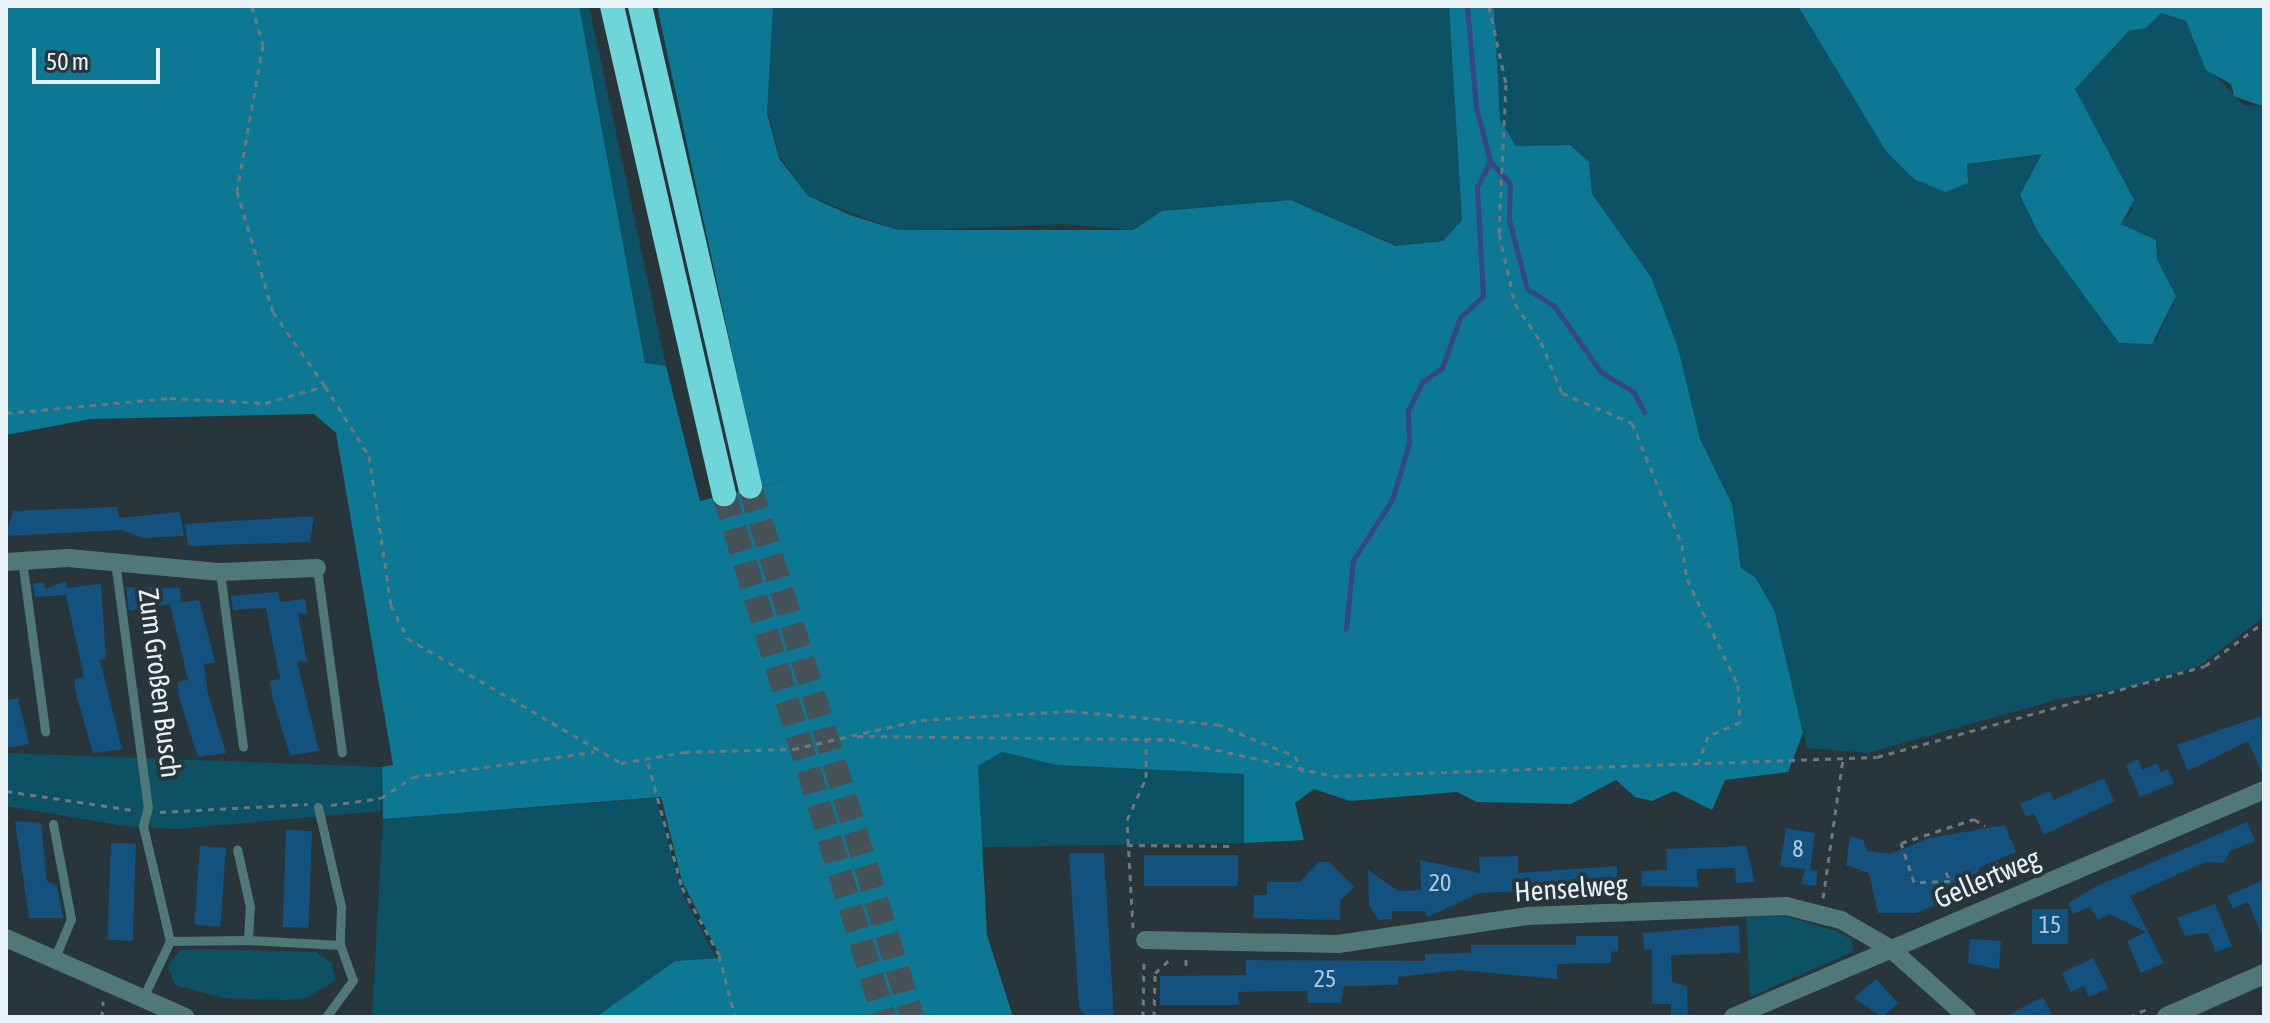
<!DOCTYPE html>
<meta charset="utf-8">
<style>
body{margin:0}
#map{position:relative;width:2270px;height:1023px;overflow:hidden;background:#28363b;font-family:"Asap Condensed",sans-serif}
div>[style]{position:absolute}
.green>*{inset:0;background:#0c5164}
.forest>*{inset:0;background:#0c7894}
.stream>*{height:5px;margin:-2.5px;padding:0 2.5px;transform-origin:2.5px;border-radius:2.5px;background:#36487f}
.building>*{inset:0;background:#13517e;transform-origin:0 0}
.motorway-tunnel>*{height:24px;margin-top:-12px;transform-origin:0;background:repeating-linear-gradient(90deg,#455257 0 24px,transparent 0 36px)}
.path>*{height:3px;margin-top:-1.5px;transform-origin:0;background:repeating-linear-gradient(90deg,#6c787c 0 6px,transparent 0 12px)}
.service>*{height:9px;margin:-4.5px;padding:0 4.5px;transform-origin:4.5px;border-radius:4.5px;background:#517879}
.minor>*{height:18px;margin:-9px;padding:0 9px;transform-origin:9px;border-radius:9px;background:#517879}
.tertiary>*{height:20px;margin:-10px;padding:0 10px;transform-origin:10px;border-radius:10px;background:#517879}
.motorway>*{height:24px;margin:-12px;padding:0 12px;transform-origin:12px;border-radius:12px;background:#6ed5d9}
span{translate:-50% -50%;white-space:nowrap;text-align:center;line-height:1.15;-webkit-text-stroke:8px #28363b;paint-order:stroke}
.number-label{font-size:24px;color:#b3c9d7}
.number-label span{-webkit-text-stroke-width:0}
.street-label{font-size:28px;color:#e8f1f5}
.frame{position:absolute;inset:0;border:8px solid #e8f1f5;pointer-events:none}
.scale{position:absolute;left:32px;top:48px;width:128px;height:36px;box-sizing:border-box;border:4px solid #e8f1f5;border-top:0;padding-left:10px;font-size:24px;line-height:28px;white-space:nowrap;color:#e8f1f5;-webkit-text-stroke:6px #28363b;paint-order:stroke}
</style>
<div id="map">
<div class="green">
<div style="clip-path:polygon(578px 6px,589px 6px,666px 366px,645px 364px)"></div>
<div style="clip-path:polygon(772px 6px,1449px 6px,1463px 221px,1442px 241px,1398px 246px,1292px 200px,1162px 211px,1132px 230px,1064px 224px,899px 231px,808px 196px,779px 155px,767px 109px)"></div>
<div style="clip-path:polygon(1494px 6px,1798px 6px,1878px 131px,1967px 164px,2043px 154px,2039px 234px,2119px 343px,2156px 340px,2176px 296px,2157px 259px,2156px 240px,2121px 224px,2133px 209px,2075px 89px,2129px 31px,2146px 28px,2161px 13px,2186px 21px,2218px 79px,2244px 105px,2264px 107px,2264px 617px,2199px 666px,2124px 689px,2059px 699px,1868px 753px,1807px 748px,1775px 612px,1756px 578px,1741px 568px,1732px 504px,1700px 439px,1651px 277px,1605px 220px,1592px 194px,1589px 162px,1570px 145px,1516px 146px,1500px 120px)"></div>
<div style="clip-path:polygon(1002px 752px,1057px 765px,1245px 774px,1244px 843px,982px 847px,978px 766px)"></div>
<div style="clip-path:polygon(6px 753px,382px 767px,381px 811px,177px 829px,124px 826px,6px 806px)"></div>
<div style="clip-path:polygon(656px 798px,684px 897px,717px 960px,675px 961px,596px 1017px,372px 1017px,383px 819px)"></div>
<div style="clip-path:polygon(1784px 916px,1836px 931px,1851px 939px,1854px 951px,1750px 997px,1746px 917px)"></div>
<div style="clip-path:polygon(198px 949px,317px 952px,332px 964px,336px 980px,307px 998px,285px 1000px,224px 998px,175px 985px,168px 966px,180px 950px)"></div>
</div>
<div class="forest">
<div style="clip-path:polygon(6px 6px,579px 6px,645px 363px,666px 366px,700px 501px,804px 476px,761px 486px,657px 6px,773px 6px,767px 113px,779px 158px,808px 196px,850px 215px,898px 230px,1133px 230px,1162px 211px,1291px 200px,1396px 246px,1443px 241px,1462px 220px,1449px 6px,1494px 6px,1500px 120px,1516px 146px,1570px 145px,1589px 162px,1592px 194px,1651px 277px,1678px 348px,1700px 439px,1732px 504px,1741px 568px,1756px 578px,1775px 612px,1803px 733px,1788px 772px,1725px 780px,1712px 810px,1674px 791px,1652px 801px,1635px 797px,1616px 780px,1571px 804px,1477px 802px,1457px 792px,1350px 801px,1314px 789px,1295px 803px,1304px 840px,1244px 843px,1244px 774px,1057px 765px,1002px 752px,978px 766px,987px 935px,1013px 1017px,596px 1017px,675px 961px,721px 958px,682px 881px,661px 797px,383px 819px,382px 767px,393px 765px,336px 433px,314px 414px,91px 419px,6px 435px)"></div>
<div style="clip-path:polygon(1798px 6px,2264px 6px,2264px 107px,2234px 96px,2231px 84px,2206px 70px,2186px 21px,2161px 13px,2146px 28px,2129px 31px,2075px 89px,2134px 200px,2121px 224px,2156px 240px,2157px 259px,2176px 296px,2152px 344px,2119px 343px,2039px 234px,2020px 195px,2042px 154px,1967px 164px,1968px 183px,1945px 192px,1914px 179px,1886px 151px)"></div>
</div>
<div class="stream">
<div style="left:1490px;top:161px;width:30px;rotate:49deg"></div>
<div style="left:1510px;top:184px;width:36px;rotate:92deg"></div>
<div style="left:1509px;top:220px;width:71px;rotate:75.4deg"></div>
<div style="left:1527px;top:289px;width:32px;rotate:32deg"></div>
<div style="left:1554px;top:306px;width:81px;rotate:54.5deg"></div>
<div style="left:1601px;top:372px;width:37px;rotate:31deg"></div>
<div style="left:1633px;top:391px;width:24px;rotate:62deg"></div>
<div style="left:1346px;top:629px;width:69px;rotate:-84.2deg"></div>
<div style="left:1353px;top:560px;width:72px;rotate:-57deg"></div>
<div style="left:1392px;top:500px;width:59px;rotate:-73.4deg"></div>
<div style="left:1409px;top:443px;width:33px;rotate:-92deg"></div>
<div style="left:1408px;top:410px;width:31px;rotate:-63deg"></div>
<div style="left:1422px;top:382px;width:24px;rotate:-35deg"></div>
<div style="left:1442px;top:368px;width:54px;rotate:-70.6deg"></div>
<div style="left:1460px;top:317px;width:31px;rotate:-42deg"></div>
<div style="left:1483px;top:296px;width:109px;rotate:-93.2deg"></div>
<div style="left:1477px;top:187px;width:29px;rotate:-63deg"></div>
<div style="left:1490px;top:161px;width:56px;rotate:-104.5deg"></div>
<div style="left:1476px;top:107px;width:101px;rotate:-95.1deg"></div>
</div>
<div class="building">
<div style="clip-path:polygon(117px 507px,119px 518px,180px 512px,184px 536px,141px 538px,123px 530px,6px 536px,13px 511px)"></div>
<div style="clip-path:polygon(314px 516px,310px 542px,188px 546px,185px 524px)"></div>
<div style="clip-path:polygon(66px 581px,67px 588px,101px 584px,106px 659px,100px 660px,122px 749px,93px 753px,76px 694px,74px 679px,84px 677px,66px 595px,35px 597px,33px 584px,44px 582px,45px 589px)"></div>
<div style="clip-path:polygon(126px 587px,180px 588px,181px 602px,129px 611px)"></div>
<div style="clip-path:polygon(278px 592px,280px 602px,305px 599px,307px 613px,298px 614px,307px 661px,297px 662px,319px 751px,290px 755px,272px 696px,270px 681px,280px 679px,266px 608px,233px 610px,231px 596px)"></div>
<div style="clip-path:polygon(199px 600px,215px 662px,204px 664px,208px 694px,226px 753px,198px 757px,179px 697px,177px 682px,188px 680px,170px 604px)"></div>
<div style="clip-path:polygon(18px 698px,29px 744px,6px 748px,6px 700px)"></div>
<div style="clip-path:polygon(2261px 716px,2264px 778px,2248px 741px,2188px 771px,2177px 745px)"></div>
<div style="clip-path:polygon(2138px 759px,2142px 770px,2157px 763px,2161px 773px,2168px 769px,2174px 783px,2140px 797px,2126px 765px)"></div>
<div style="clip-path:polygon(2104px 778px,2114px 801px,2044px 835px,2034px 813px,2026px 817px,2020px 804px,2050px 791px,2054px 800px)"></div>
<div style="clip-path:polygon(15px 821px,41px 823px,47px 881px,57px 886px,63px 918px,29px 918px)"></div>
<div style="clip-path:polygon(2247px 822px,2255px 841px,2230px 851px,2224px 863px,2205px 862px,2130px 896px,2164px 963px,2141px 973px,2127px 941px,2146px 932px,2109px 914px,2098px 920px,2090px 907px,2073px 914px,2068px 903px,2097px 886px)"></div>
<div style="clip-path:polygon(2005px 825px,2016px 852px,1979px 868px,1980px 885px,1946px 891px,1946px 900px,1917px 913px,1878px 913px,1869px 873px,1846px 865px,1850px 837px,1863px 839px,1867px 851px,1891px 854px,1929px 838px)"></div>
<div style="clip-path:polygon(1786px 828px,1815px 833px,1810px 870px,1818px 871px,1816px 886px,1801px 884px,1805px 869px,1780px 866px)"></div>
<div style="left:286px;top:830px;width:26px;height:97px;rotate:2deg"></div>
<div style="left:111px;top:843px;width:25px;height:97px;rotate:2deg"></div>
<div style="left:200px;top:846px;width:26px;height:79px;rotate:4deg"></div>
<div style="clip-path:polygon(1746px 846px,1755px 882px,1736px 883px,1735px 868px,1697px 869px,1698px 887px,1642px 886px,1641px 871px,1667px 870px,1666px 849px)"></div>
<div style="clip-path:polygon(1069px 853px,1104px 853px,1114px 1017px,1086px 1017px,1079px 1007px)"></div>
<div style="left:1238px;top:855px;width:31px;height:94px;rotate:90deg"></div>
<div style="clip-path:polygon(1518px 856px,1518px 873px,1617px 866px,1617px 887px,1479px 893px,1428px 917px,1425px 911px,1392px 911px,1392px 919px,1378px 920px,1369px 904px,1368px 870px,1398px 891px,1421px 890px,1420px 860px,1480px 873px,1479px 857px)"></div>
<div style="clip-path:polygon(1319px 862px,1329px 862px,1354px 887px,1340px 901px,1340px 920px,1254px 918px,1254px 895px,1267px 895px,1267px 882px,1300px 882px)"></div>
<div style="clip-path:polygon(2264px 880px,2264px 940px,2248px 902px,2233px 908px,2227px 896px)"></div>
<div style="clip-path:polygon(2215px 904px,2232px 946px,2216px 952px,2208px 933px,2185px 936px,2177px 918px)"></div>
<div style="left:2032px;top:909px;width:36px;height:35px"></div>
<div style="clip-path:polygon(1739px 925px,1740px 953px,1671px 955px,1672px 981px,1687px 987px,1688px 1016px,1671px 1017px,1671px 1004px,1652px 1004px,1652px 949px,1644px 950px,1643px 933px)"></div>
<div style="clip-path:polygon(1576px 936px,1618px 936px,1618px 951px,1611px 952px,1611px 963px,1557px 964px,1557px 979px,1459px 970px,1398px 977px,1398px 985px,1344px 986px,1341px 1003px,1308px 1003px,1307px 991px,1273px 991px,1238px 992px,1239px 1005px,1160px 1005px,1160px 976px,1246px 975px,1246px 960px,1425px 961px,1425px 954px,1471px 953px,1471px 945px,1576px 945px)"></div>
<div style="clip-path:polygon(1970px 939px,2001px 941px,1999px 969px,1968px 963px)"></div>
<div style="clip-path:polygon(2093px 958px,2108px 988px,2089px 997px,2084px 986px,2071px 992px,2062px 973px)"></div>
<div style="clip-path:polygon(1876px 979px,1898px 1003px,1882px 1017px,1854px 998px)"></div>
<div style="clip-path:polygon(2043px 997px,2053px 1017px,2004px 1017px)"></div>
</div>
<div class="motorway-tunnel">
<div style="left:750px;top:487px;width:554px;rotate:73deg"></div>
<div style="left:724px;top:494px;width:547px;rotate:72.99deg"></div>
</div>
<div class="path">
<div style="left:252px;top:6px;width:41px;rotate:74.2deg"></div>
<div style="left:263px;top:45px;width:148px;rotate:100.1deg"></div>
<div style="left:237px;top:191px;width:126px;rotate:73.4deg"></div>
<div style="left:273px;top:312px;width:90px;rotate:54.9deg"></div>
<div style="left:1489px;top:6px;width:80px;rotate:77.7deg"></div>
<div style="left:1506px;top:84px;width:150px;rotate:92.7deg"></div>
<div style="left:1499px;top:234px;width:72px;rotate:77.1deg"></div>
<div style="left:1515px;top:304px;width:46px;rotate:55.6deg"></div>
<div style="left:1541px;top:342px;width:55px;rotate:67.6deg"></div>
<div style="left:1562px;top:393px;width:76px;rotate:23.2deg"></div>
<div style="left:1632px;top:423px;width:132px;rotate:67.7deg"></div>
<div style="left:1682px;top:545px;width:34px;rotate:82deg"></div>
<div style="left:1687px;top:579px;width:118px;rotate:64.3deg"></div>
<div style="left:1738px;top:685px;width:37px;rotate:87deg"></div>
<div style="left:1740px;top:722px;width:35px;rotate:156deg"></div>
<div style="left:1708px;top:736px;width:27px;rotate:110deg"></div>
<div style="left:6px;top:413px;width:165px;rotate:-5.2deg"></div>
<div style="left:170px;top:398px;width:95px;rotate:3deg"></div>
<div style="left:265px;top:403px;width:62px;rotate:-15.8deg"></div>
<div style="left:325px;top:386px;width:83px;rotate:57.8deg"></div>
<div style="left:369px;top:456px;width:151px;rotate:81.6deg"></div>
<div style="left:391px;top:605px;width:37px;rotate:64deg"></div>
<div style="left:407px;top:638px;width:248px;rotate:30.3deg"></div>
<div style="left:621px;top:763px;width:64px;rotate:-9.9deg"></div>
<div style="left:684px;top:752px;width:109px;rotate:-1.6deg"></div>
<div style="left:793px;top:749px;width:131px;rotate:-12.8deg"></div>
<div style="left:921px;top:720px;width:149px;rotate:-3.5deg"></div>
<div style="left:1070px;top:711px;width:148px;rotate:5.1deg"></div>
<div style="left:1217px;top:724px;width:84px;rotate:22.3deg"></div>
<div style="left:1295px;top:756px;width:18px;rotate:63deg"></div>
<div style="left:857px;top:736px;width:312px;rotate:0.6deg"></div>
<div style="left:1169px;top:739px;width:168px;rotate:12.7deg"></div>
<div style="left:1333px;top:776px;width:544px;rotate:-2deg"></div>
<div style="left:1877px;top:757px;width:340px;rotate:-15.5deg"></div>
<div style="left:2205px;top:666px;width:74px;rotate:-36.7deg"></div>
<div style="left:648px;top:763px;width:129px;rotate:74.7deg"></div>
<div style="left:682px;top:887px;width:77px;rotate:61.4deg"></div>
<div style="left:719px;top:955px;width:64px;rotate:75.5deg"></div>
<div style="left:6px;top:791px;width:128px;rotate:8.5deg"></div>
<div style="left:331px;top:805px;width:50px;rotate:-8deg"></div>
<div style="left:381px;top:798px;width:38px;rotate:-33deg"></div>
<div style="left:413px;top:777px;width:183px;rotate:-7.9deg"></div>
<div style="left:160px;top:812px;width:148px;rotate:-3.1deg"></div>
<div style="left:1127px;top:845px;width:107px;rotate:0.5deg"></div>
<div style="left:1996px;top:862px;width:24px;rotate:83deg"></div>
<div style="left:1946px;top:872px;width:34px;rotate:67deg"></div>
<div style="left:1950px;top:881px;width:36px;rotate:178deg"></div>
<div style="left:1914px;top:882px;width:41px;rotate:-108.4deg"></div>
<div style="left:1901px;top:843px;width:77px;rotate:-18.2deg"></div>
<div style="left:1974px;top:819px;width:13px;rotate:32deg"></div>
<div style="left:1823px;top:898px;width:140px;rotate:-81.8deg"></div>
<div style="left:1133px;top:928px;width:108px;rotate:-93.2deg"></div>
<div style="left:1127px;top:820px;width:46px;rotate:-65.7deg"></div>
<div style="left:1146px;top:778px;width:40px;rotate:-90deg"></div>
<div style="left:1186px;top:959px;width:10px;rotate:90deg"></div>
<div style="left:102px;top:1017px;width:16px;rotate:-86deg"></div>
<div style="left:1143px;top:1017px;width:58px;rotate:-89deg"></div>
<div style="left:1154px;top:1017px;width:44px;rotate:-88.7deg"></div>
<div style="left:1155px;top:973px;width:24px;rotate:-42deg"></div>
<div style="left:2129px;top:1017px;width:24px;rotate:-24deg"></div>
</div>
<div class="service">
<div style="left:22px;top:560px;width:173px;rotate:82.3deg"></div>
<div style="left:115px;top:561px;width:248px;rotate:82.4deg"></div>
<div style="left:148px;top:807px;width:20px;rotate:105deg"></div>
<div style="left:143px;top:826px;width:118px;rotate:76.8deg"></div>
<div style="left:170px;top:941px;width:65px;rotate:115.4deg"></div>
<div style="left:317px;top:568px;width:186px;rotate:82.3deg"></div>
<div style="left:220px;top:572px;width:176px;rotate:82.5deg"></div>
<div style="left:318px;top:807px;width:103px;rotate:77deg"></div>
<div style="left:341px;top:907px;width:38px;rotate:92deg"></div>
<div style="left:340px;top:945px;width:37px;rotate:70deg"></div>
<div style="left:353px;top:980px;width:46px;rotate:126.1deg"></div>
<div style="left:53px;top:824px;width:97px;rotate:79.3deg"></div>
<div style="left:71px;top:919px;width:41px;rotate:112.8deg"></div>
<div style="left:248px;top:940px;width:92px;rotate:3.1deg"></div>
<div style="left:170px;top:941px;width:78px;rotate:-0.7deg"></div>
<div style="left:248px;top:940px;width:33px;rotate:-87deg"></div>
<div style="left:250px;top:907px;width:59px;rotate:-102.6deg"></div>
</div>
<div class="minor">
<div style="left:6px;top:562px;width:62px;rotate:-3.7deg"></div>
<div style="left:68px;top:558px;width:153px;rotate:5.3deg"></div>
<div style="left:220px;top:572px;width:97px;rotate:-2.4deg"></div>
<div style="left:6px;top:938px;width:196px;rotate:23.8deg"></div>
<div style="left:1145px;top:940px;width:193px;rotate:1.2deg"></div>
<div style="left:1338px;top:944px;width:192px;rotate:-8.4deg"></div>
<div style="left:1528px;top:916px;width:258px;rotate:-2.2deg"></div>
<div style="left:1786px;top:906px;width:57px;rotate:14.3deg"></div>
<div style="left:1841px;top:920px;width:58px;rotate:30.1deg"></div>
<div style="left:1891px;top:949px;width:102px;rotate:41.8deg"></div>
<div style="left:1733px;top:1017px;width:577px;rotate:-23.15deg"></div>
</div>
<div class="tertiary">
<div style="left:2167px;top:1017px;width:106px;rotate:-23.9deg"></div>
</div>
<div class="motorway">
<div style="left:612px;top:6px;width:501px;rotate:77.07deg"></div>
<div style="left:640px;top:6px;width:493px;rotate:77.1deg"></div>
</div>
<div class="number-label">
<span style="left:1798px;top:849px">8</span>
<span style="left:1440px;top:883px">20</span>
<span style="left:2050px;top:925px">15</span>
<span style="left:1325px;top:979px">25</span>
</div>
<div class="street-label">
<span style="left:160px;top:683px;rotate:83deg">Zum Großen Busch</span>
<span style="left:1987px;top:878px;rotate:-23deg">Gellertweg</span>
<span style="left:1571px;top:888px;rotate:-4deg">Henselweg</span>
</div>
<div class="frame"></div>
<div class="scale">50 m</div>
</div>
